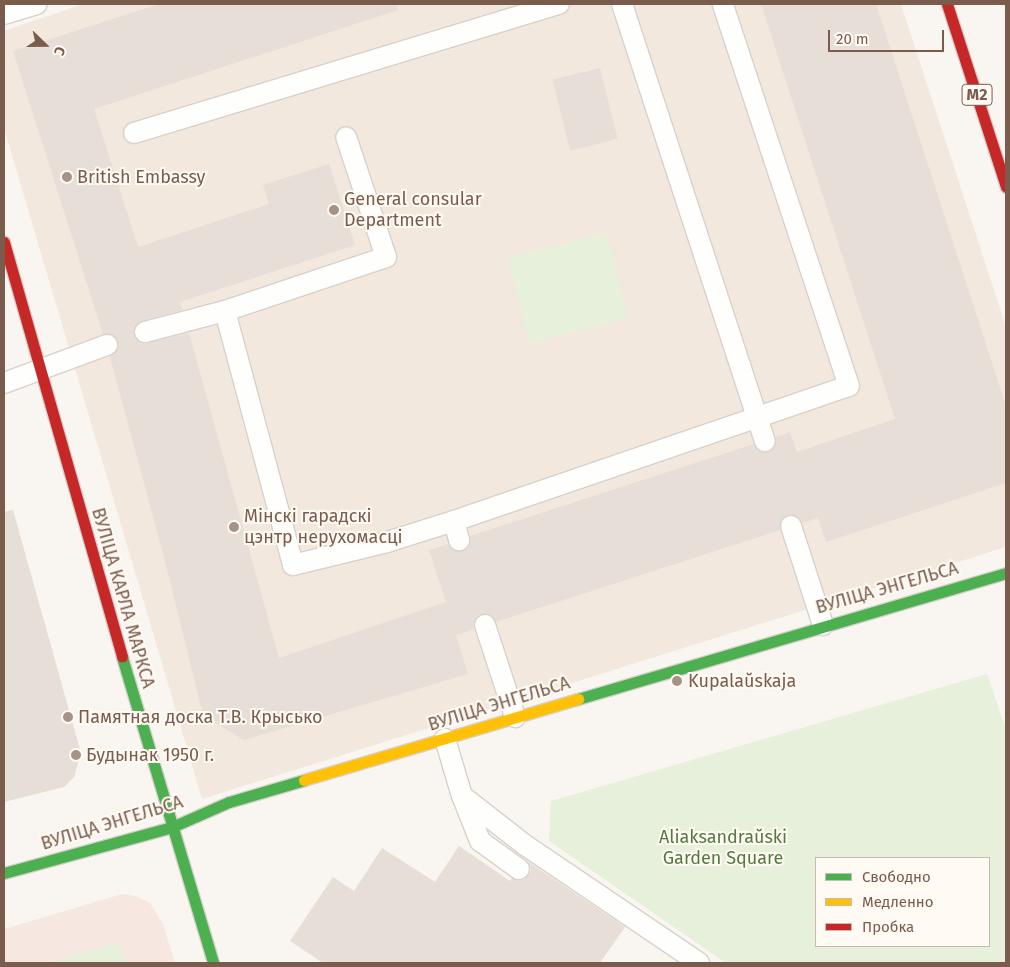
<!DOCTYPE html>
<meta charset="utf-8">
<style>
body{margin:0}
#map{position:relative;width:1010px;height:967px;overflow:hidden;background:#f9f5f0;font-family:"Fira Sans",sans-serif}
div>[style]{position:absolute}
.residential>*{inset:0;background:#f2e8de}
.commercial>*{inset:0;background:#f6e8e1}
.green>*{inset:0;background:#e7f0db;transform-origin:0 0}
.building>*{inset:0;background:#e6ded7;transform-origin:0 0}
.roads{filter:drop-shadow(1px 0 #d7d1cb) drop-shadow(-1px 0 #d7d1cb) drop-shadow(0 1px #d7d1cb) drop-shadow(0 -1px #d7d1cb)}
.lane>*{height:20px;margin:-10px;padding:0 10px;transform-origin:10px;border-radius:10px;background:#fefefd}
.fast>*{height:11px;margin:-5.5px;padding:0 5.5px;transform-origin:5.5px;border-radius:5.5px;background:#4caf50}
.slow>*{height:11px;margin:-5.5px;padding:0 5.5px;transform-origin:5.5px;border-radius:5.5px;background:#ffc107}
.jam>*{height:11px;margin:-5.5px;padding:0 5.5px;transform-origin:5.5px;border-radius:5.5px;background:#c62828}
.dots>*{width:14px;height:14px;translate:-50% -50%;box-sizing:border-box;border:2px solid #fffaf3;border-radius:50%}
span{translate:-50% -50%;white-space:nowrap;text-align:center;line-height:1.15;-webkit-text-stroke:4px #fffaf3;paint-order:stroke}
.shield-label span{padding:1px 4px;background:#fffaf3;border:1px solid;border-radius:4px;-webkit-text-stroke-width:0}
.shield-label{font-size:16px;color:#7a5c4d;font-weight:700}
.poi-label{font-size:18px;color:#7a5c4d}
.left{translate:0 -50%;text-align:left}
.street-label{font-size:18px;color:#7a5c4d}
.park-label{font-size:18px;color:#537a41}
.frame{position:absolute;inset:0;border:5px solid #7a5c4d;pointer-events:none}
.legend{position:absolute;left:815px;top:857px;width:175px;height:90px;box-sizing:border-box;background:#fffaf3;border:1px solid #cabbb1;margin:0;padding:6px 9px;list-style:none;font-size:15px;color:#7a5c4d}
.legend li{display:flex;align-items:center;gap:10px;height:25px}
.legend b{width:25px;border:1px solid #cabbb1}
.north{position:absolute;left:20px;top:20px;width:50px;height:50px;-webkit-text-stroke:4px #fffaf3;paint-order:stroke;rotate:112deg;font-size:14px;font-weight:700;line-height:20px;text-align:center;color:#7a5c4d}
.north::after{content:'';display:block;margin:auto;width:18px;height:22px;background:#7a5c4d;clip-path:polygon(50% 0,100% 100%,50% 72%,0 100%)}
.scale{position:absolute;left:828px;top:30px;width:116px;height:22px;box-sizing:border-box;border:2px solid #7a5c4d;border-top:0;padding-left:6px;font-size:15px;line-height:18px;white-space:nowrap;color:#7a5c4d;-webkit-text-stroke:4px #fffaf3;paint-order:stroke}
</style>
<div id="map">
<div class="residential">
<div style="clip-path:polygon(83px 4px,901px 4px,1006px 327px,1006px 547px,202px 799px,4px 128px,4px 31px)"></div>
</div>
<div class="commercial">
<div style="clip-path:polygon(122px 894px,135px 896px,150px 903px,163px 924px,175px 963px,4px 963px,4px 929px)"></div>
</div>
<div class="green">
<div style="left:607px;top:233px;width:88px;height:102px;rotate:76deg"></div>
<div style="clip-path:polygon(evenodd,987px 674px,1006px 729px,1006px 963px,726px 963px,549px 841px,551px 801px,987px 674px,816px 858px,989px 858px,989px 946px,816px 946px,816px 858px)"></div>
<div style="clip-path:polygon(119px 942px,125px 963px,47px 963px)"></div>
</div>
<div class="building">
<div style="clip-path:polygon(159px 4px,397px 4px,398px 10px,94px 109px,138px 247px,269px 204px,263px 185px,329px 164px,355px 245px,180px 302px,182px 310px,142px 321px,133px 329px,136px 340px,142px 344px,189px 333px,279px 658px,446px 602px,429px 550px,448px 544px,455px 551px,462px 551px,470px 544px,470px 536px,754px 444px,762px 452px,769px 452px,776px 444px,776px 437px,790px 432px,797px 452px,895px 419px,761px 4px,876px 4px,1006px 406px,1006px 483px,826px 542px,818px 518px,802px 523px,799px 517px,788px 515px,782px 518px,780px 530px,496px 622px,488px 614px,481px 614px,474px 622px,474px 629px,456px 635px,468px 674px,244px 740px,203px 715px,166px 565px,110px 357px,116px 352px,118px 341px,114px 336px,103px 334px,13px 51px)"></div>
<div style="left:600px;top:68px;width:73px;height:49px;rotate:76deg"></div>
<div style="clip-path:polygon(13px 510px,81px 753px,74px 777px,64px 787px,4px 802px,4px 512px)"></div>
<div style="clip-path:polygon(459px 846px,510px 881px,512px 878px,523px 880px,528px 876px,531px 870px,527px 861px,625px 927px,600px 963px,323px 963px,290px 941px,333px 877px,354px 891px,382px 848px,435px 882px)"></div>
</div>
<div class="roads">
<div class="lane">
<div style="left:622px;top:4px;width:460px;rotate:71.9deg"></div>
<div style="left:4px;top:14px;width:34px;rotate:-17deg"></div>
<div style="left:134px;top:133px;width:444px;rotate:-16.9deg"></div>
<div style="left:225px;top:311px;width:170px;rotate:-18.5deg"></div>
<div style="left:386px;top:257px;width:126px;rotate:-108.4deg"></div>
<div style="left:145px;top:332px;width:83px;rotate:-14.7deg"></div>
<div style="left:225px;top:311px;width:263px;rotate:75deg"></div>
<div style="left:293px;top:565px;width:97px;rotate:-13.7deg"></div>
<div style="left:387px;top:542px;width:70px;rotate:-17.4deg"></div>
<div style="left:454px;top:521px;width:417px;rotate:-18.9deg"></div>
<div style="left:849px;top:386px;width:402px;rotate:-108.3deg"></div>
<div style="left:4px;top:383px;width:110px;rotate:-20.3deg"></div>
<div style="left:454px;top:521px;width:20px;rotate:75deg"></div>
<div style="left:791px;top:526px;width:104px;rotate:72.1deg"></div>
<div style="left:485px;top:625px;width:97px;rotate:71.9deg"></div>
<div style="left:445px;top:739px;width:59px;rotate:73.4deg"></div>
<div style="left:462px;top:796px;width:80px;rotate:37.9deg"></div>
<div style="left:525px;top:845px;width:210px;rotate:34.1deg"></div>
<div style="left:463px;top:798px;width:46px;rotate:68.4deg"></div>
<div style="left:480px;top:841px;width:48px;rotate:35.7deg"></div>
</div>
<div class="fast">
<div style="left:122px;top:657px;width:319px;rotate:73.4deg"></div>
<div style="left:578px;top:699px;width:446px;rotate:-16.4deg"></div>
<div style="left:4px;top:873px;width:174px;rotate:-15.3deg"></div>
<div style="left:172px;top:827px;width:62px;rotate:-23.7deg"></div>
<div style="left:229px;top:802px;width:78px;rotate:-16.3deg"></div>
</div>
<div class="slow">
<div style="left:304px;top:780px;width:286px;rotate:-16.5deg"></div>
</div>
<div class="jam">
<div style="left:947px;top:4px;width:192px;rotate:72.1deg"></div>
<div style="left:4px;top:242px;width:431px;rotate:74.1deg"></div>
</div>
</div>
<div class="dots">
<div style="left:67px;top:177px;background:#a69286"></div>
<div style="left:334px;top:210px;background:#a69286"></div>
<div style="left:234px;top:527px;background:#a69286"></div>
<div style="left:677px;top:681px;background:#a69286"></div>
<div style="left:68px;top:717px;background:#a69286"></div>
<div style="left:76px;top:755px;background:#a69286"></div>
</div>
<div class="shield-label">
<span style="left:977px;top:95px">М2</span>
</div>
<div class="poi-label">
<span class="left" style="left:77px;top:177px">British Embassy</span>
<span class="left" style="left:344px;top:210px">General consular<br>Department</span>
<span class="left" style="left:244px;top:527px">Мінскі гарадскі<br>цэнтр нерухомасці</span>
<span class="left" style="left:688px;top:681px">Kupalaŭskaja</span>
<span class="left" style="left:78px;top:717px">Памятная доска Т.В. Крысько</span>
<span class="left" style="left:86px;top:755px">Будынак 1950 г.</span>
</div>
<div class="street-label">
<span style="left:887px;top:588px;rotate:-16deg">ВУЛІЦА ЭНГЕЛЬСА</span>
<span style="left:123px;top:598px;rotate:74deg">ВУЛІЦА КАРЛА МАРКСА</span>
<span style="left:499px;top:704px;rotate:-17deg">ВУЛІЦА ЭНГЕЛЬСА</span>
<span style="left:112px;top:823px;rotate:-17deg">ВУЛІЦА ЭНГЕЛЬСА</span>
</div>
<div class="park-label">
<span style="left:723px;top:848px">Aliaksandraŭski<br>Garden Square</span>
</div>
<div class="frame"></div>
<ul class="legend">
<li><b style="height:6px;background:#4caf50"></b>Свободно</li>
<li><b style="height:6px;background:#ffc107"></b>Медленно</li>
<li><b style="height:6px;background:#c62828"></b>Пробка</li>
</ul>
<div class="north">С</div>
<div class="scale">20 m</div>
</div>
